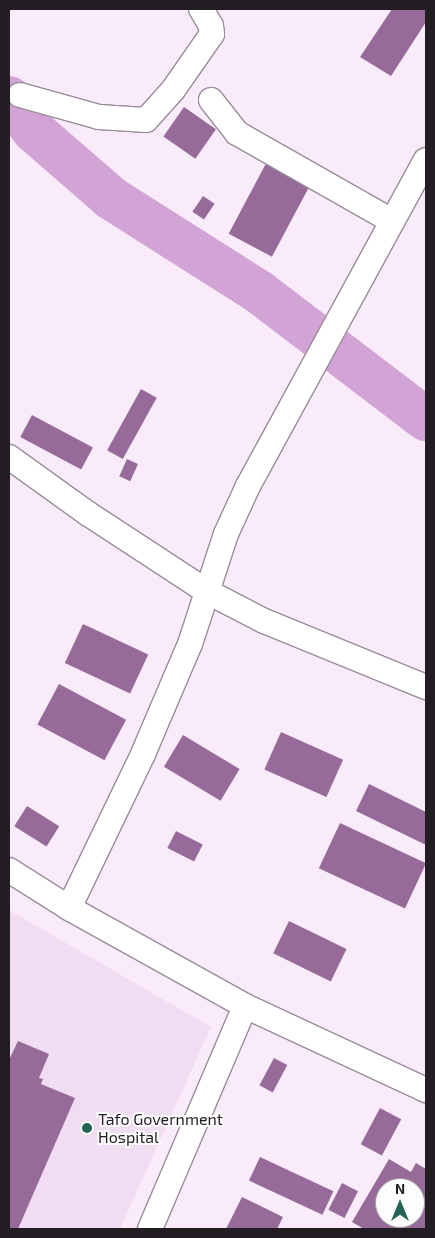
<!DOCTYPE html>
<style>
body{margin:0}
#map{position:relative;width:435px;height:1238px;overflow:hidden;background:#f9ebfa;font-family:"Exo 2",sans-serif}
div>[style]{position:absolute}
.built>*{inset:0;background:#f1ddf2}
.river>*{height:44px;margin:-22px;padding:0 22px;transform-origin:22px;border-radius:22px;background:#d2a4d5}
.building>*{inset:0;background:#966b9a;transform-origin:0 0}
.roads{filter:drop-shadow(1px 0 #998c9a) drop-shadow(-1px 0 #998c9a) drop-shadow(0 1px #998c9a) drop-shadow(0 -1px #998c9a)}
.minor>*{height:24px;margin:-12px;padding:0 12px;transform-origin:12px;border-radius:12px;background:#fff}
.dots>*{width:14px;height:14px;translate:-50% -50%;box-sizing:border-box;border:2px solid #fdfdfd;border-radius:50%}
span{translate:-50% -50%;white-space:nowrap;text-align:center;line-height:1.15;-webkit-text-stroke:4px #fdfdfd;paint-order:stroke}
.poi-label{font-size:16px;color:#221d23}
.left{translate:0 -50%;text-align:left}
.frame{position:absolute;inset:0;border:10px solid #221d23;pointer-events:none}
.north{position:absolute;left:375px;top:1178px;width:50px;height:50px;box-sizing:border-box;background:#fdfdfd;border:1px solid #a5a3a6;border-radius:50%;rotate:0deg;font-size:14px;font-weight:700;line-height:20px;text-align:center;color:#221d23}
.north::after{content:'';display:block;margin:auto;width:18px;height:22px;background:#226555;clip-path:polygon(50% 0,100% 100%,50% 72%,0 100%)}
</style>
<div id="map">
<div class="built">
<div style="clip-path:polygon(9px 910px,211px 1027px,120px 1229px,9px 1229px)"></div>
</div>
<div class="river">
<div style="left:9px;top:98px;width:41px;rotate:52.9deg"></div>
<div style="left:34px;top:131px;width:102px;rotate:41deg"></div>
<div style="left:111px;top:198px;width:175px;rotate:32.4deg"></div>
<div style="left:259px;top:292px;width:210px;rotate:37.3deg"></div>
</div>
<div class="building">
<div style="clip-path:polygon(392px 9px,426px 9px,426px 22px,391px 76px,360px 57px)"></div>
<div style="left:184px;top:107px;width:39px;height:36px;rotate:35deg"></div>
<div style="left:270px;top:156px;width:49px;height:88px;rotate:28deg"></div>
<div style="left:203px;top:196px;width:14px;height:19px;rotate:34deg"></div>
<div style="left:141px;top:389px;width:18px;height:70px;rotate:29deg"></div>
<div style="left:32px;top:415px;width:69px;height:25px;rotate:28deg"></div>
<div style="left:127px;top:459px;width:12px;height:19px;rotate:24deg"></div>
<div style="left:83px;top:624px;width:72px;height:43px;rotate:25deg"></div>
<div style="left:59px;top:684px;width:76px;height:46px;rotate:28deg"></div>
<div style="left:281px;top:732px;width:68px;height:41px;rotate:24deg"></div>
<div style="left:183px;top:735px;width:66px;height:37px;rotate:31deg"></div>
<div style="clip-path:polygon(369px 784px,426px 812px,426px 845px,356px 811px)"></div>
<div style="left:27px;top:806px;width:38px;height:24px;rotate:32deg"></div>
<div style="left:340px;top:823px;width:95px;height:50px;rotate:25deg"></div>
<div style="left:176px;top:831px;width:30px;height:19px;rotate:27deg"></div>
<div style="left:289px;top:921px;width:64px;height:36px;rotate:26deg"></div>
<div style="clip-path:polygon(18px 1041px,49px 1054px,39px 1078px,43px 1079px,41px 1084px,75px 1098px,18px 1229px,9px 1229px,9px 1060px)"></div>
<div style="left:274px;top:1058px;width:15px;height:31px;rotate:28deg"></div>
<div style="left:380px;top:1108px;width:24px;height:41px;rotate:28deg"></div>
<div style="left:260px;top:1157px;width:81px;height:26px;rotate:25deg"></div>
<div style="clip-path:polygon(evenodd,389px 1159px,411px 1172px,416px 1163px,426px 1169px,426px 1229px,364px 1229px,352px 1222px,389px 1159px,385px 1188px,415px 1188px,415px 1218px,385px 1218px,385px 1188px)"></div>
<div style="left:342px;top:1183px;width:18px;height:30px;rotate:27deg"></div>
<div style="clip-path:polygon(242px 1197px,283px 1217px,277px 1229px,226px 1229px)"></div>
</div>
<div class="roads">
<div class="minor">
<div style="left:20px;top:95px;width:82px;rotate:15.6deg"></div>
<div style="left:99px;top:117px;width:47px;rotate:3.7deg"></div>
<div style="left:146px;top:120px;width:40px;rotate:-48deg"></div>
<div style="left:173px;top:90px;width:68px;rotate:-55.1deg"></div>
<div style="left:212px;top:34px;width:8px;rotate:-97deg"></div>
<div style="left:211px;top:26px;width:20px;rotate:-120deg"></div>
<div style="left:211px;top:100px;width:42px;rotate:51.8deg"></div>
<div style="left:237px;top:133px;width:178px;rotate:29.6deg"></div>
<div style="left:9px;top:457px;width:96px;rotate:35.7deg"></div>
<div style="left:87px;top:513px;width:142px;rotate:33.2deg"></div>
<div style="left:206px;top:591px;width:65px;rotate:27.3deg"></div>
<div style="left:264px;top:621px;width:175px;rotate:22.2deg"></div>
<div style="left:9px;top:870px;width:71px;rotate:32.3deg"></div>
<div style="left:69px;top:908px;width:201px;rotate:29.1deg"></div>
<div style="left:245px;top:1006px;width:200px;rotate:24.9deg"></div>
<div style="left:69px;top:908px;width:171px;rotate:-64.3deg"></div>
<div style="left:143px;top:754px;width:120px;rotate:-66.9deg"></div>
<div style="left:190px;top:644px;width:116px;rotate:-71.9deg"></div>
<div style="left:226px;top:534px;width:53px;rotate:-65.4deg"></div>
<div style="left:248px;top:486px;width:371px;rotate:-61.4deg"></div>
<div style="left:150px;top:1229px;width:242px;rotate:-66.9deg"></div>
</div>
</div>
<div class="dots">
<div style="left:87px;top:1128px;background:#226555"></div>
</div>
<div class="poi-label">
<span class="left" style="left:98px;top:1128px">Tafo Government<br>Hospital</span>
</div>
<div class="frame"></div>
<div class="north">N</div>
</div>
